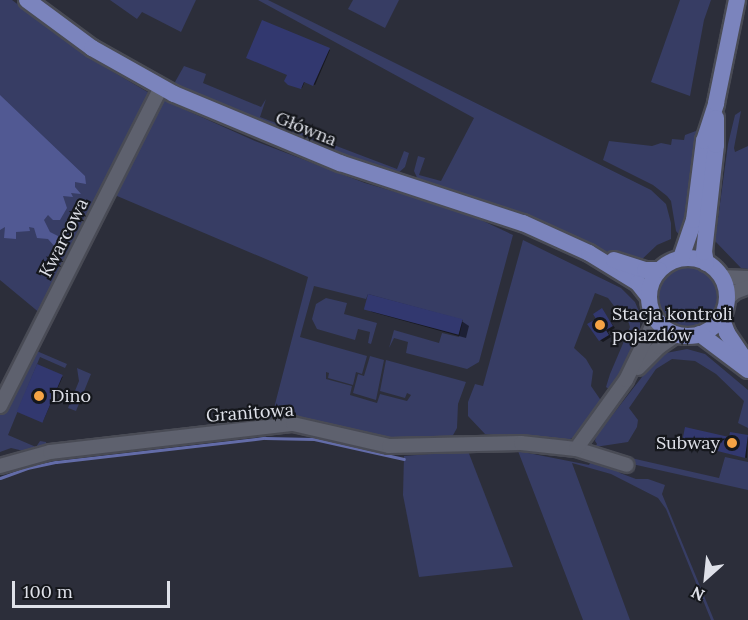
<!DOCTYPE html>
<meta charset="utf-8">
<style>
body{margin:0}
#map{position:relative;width:748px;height:620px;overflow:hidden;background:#2c2e3a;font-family:Lora,serif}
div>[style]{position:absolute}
.green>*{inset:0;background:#373d64}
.round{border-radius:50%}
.forest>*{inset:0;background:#515993}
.shadow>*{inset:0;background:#0007;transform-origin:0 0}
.stream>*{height:3px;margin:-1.5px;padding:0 1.5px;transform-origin:1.5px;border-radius:1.5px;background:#636ca8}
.building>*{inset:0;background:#32386f;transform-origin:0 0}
.roads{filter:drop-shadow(2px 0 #494b55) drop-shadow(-2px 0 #494b55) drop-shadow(0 2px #494b55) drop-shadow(0 -2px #494b55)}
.minor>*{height:14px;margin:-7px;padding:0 7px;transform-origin:7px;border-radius:7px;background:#5e616e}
.major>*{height:16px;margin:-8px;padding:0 8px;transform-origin:8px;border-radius:8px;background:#7b84bd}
.major>.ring{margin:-8px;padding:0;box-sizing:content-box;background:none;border:16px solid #7b84bd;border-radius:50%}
.dots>*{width:16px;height:16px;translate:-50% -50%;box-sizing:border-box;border:3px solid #15171c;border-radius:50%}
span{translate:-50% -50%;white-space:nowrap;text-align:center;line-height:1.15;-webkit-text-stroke:4.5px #15171c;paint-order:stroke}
.street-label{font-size:18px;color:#dfe1e9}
.poi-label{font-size:18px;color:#dfe1e9}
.left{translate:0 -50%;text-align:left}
.right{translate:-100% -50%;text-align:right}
.north{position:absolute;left:676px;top:548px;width:60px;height:60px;-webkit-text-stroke:4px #15171c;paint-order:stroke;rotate:207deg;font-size:16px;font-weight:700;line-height:24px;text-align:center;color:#dfe1e9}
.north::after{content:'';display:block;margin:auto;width:21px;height:27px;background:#dfe1e9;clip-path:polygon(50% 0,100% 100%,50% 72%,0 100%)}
.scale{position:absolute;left:12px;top:581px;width:158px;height:27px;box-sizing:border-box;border:3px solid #dfe1e9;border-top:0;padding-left:8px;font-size:18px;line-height:21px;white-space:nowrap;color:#dfe1e9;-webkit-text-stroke:4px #15171c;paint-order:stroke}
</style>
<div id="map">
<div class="green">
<div style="clip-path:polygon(0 0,12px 0,86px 56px,151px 94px,41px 314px,0 280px)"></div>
<div style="clip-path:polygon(110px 0,196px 0,181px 32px,142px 12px,137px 19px)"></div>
<div style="clip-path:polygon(258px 0,268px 0,651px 190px,666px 204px,671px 223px,671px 239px,657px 245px,638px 263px,419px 182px,414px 171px,418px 156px,425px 158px,419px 175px,441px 181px,474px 118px)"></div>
<div style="clip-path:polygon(353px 0,399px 0,385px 28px,348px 9px)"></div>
<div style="clip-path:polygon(680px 0,711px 0,704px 20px,690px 96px,651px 82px)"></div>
<div style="clip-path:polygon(184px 66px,206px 74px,203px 83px,261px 107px,266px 99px,260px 117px,397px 169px,404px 151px,409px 153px,405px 167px,396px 175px,364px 165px,177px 87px,175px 82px)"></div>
<div style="clip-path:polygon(159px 98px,255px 141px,365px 183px,464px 212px,513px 235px,479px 362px,467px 369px,406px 353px,408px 342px,394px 338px,389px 348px,394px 330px,439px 343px,442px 333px,459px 337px,463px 320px,368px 294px,366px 299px,314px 286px,300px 337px,367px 356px,362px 374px,356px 372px,353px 385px,328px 378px,329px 373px,326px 372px,326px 379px,352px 386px,350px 395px,377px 403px,380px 394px,407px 401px,411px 395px,407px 393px,405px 398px,380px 391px,386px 360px,466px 382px,458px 404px,457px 428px,452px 437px,398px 442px,246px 424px,264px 419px,274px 408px,308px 277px,110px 193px)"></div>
<div style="clip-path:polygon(741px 111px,734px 148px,735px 152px,748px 146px,748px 269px,741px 268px,715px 241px,728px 144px,735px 115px)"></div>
<div style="clip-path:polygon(704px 128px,692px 208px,681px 237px,676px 231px,671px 201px,667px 196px,653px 185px,603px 160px,609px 141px,652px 146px,661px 143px,671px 145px,672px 139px,684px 140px,685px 135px)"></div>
<div style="clip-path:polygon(523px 240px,621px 288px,635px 302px,640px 314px,640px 340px,626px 369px,610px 390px,606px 387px,610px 374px,630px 327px,626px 314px,618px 305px,614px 306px,608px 298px,595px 293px,574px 348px,586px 359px,593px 371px,591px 386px,602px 402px,581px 433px,563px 443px,485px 434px,468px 416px,468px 402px,475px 384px,483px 386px)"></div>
<div class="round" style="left:654px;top:264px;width:68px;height:68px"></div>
<div style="clip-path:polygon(326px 298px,347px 303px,344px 314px,377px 323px,371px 344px,368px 343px,370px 332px,358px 329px,355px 340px,317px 329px,312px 319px,316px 304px)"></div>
<div style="clip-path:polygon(32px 349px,67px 364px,65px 368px,40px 357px,8px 435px,36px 447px,40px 441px,46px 442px,46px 445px,28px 452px,11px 448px,0 452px,0 412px)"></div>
<div style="clip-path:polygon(687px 349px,705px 354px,748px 390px,748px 428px,738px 423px,744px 401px,716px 374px,695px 361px,672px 359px,656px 369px,629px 408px,638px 420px,637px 427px,628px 442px,595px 447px,597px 444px,595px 441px,596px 436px,656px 359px,666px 353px)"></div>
<div style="clip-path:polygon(370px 356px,384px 360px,376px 400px,353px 393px,358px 374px,364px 376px)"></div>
<div style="clip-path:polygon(77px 368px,91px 374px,76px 411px,68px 408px,79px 381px)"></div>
<div style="clip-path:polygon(468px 451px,513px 567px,419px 577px,403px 495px,404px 456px)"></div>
<div style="clip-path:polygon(518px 451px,589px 465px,591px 461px,615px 467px,620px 473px,636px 479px,648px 479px,665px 485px,662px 494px,714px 620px,711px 620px,666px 509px,658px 498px,611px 474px,572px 463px,630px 620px,583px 620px)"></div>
<div style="clip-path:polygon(725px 457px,748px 462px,748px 490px,632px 464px,629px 460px,631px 458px,719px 478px)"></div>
</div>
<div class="forest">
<div style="clip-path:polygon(0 95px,85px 176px,86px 184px,75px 182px,75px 187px,81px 194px,71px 193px,73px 197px,63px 196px,67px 208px,60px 220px,53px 220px,48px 215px,44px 220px,50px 232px,68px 241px,62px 248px,55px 247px,48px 239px,37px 238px,34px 228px,29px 227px,30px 231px,16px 232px,16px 239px,4px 238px,5px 227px,0 230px)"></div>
</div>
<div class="shadow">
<div style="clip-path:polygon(263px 22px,330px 50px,315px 85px,305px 81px,302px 88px,291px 85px,289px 75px)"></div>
<div style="clip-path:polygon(369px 296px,463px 322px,469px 326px,466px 338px,372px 312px,366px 308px)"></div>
<div style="clip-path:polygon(602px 310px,615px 328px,608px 332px,611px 337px,603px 342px,600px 340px,598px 319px)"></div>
<div style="left:38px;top:366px;width:27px;height:49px;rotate:24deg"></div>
<div style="clip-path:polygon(731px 433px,748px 437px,747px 458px,727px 453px)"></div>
</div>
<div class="stream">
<div style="left:0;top:478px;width:29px;rotate:-20deg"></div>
<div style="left:27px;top:468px;width:30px;rotate:-12deg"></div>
<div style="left:56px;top:462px;width:210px;rotate:-6.6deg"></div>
<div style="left:265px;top:438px;width:49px;rotate:1.2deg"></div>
<div style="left:314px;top:439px;width:92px;rotate:12.5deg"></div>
</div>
<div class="building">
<div style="clip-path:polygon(262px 20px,330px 48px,313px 86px,304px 82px,301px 89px,288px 85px,284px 81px,287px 75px,246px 58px)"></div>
<div style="left:368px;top:294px;width:98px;height:16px;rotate:15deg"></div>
<div style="clip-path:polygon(602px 308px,613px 326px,606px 330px,609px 335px,599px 341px,587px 324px,596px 319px,593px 314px)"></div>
<div style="left:37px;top:364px;width:28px;height:52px;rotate:23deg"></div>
<div style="clip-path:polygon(685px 427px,729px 437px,730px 432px,748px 435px,745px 458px,682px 442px)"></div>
</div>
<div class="roads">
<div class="minor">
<div style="left:721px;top:277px;width:27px;rotate:2deg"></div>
<div style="left:727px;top:299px;width:11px;rotate:-41deg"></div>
<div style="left:735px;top:292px;width:14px;rotate:-21deg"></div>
<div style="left:638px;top:368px;width:30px;rotate:-45deg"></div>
<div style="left:659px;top:347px;width:21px;rotate:-35deg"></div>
<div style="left:0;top:406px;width:357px;rotate:-63.2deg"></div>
<div style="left:576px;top:449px;width:53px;rotate:17.4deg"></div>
<div style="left:0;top:466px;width:52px;rotate:-15.6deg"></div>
<div style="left:50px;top:452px;width:245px;rotate:-6.6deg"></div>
<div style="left:293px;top:424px;width:98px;rotate:12.9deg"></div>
<div style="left:389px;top:446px;width:132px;rotate:-1.3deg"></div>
<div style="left:521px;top:443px;width:55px;rotate:6.2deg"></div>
<div style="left:576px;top:449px;width:85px;rotate:-54.1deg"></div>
<div style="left:626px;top:380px;width:67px;rotate:-64.2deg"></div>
</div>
<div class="major">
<div style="left:27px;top:0;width:81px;rotate:36.4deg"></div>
<div style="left:92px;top:48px;width:94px;rotate:29.3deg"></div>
<div style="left:174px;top:94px;width:180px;rotate:22.6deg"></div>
<div style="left:340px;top:163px;width:193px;rotate:18.2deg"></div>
<div style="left:523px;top:223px;width:72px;rotate:24.4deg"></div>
<div style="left:589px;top:253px;width:57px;rotate:31.5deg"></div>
<div style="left:638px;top:283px;width:16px;rotate:52deg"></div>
<div class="ring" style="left:649px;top:258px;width:62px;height:62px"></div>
<div style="left:681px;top:258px;width:40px;rotate:-71.1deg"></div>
<div style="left:694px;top:220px;width:80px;rotate:-82.8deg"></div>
<div style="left:704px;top:141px;width:40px;rotate:-72deg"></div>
<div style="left:716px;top:103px;width:105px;rotate:-78.5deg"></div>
<div style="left:614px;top:260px;width:33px;rotate:18deg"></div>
<div style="left:645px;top:270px;width:14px"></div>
<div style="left:706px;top:263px;width:11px;rotate:-100deg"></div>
<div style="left:704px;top:252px;width:108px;rotate:-83.6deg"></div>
<div style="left:716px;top:145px;width:27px;rotate:-90deg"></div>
<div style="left:721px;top:317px;width:17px;rotate:69deg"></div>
<div style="left:727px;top:333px;width:34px;rotate:56deg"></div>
<div style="left:700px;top:334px;width:60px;rotate:36.9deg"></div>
</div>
</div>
<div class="dots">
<div style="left:600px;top:325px;background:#f5a345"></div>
<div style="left:39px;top:396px;background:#f5a345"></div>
<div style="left:732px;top:443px;background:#f5a345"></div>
</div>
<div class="street-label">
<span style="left:306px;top:129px;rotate:22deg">Główna</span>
<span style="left:64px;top:238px;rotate:-63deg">Kwarcowa</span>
<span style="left:250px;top:413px;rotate:-4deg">Granitowa</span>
</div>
<div class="poi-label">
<span class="left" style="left:612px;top:325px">Stacja kontroli<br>pojazdów</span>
<span class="left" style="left:51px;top:396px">Dino</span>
<span class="right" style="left:720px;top:443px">Subway</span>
</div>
<div class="north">N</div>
<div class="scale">100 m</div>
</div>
